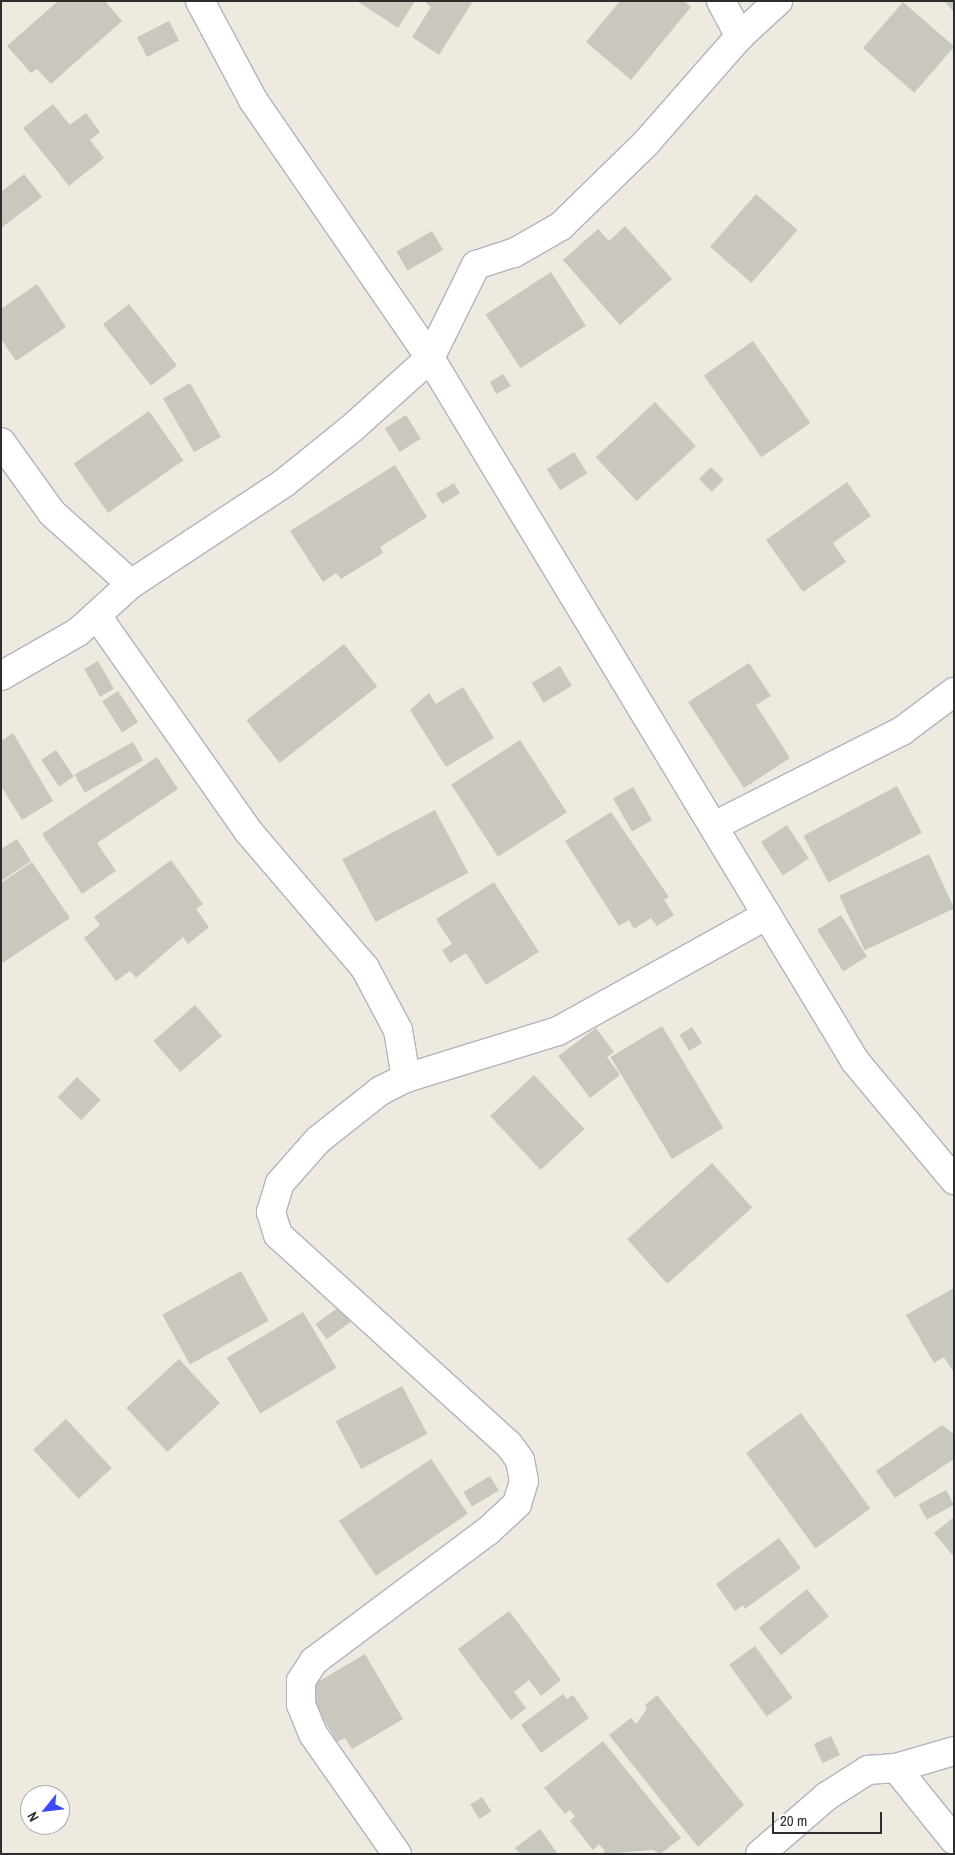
<!DOCTYPE html>
<style>
body{margin:0}
#map{position:relative;width:955px;height:1855px;overflow:hidden;background:#efeadf;font-family:"Archivo Narrow",sans-serif}
div>[style]{position:absolute}
.building>*{inset:0;background:#cac7be;transform-origin:0 0}
.roads{filter:drop-shadow(1px 0 #b3b3c1) drop-shadow(-1px 0 #b3b3c1) drop-shadow(0 1px #b3b3c1) drop-shadow(0 -1px #b3b3c1)}
.street>*{height:28px;margin:-14px;padding:0 14px;transform-origin:14px;border-radius:14px;background:#fff}
span{translate:-50% -50%;white-space:nowrap;text-align:center;line-height:1.15;-webkit-text-stroke:4px #fff;paint-order:stroke}
.frame{position:absolute;inset:0;border:2px solid #2d2d2d;pointer-events:none}
.north{position:absolute;left:20px;top:1785px;width:50px;height:50px;box-sizing:border-box;background:#fff;border:1px solid #ababab;border-radius:50%;rotate:241deg;font-size:14px;font-weight:700;line-height:20px;text-align:center;color:#2d2d2d}
.north::after{content:'';display:block;margin:auto;width:18px;height:22px;background:#3c4aff;clip-path:polygon(50% 0,100% 100%,50% 72%,0 100%)}
.scale{position:absolute;left:772px;top:1812px;width:110px;height:22px;box-sizing:border-box;border:2px solid #2d2d2d;border-top:0;padding-left:6px;font-size:15px;line-height:18px;white-space:nowrap;color:#2d2d2d;-webkit-text-stroke:4px #fff;paint-order:stroke}
</style>
<div id="map">
<div class="building">
<div style="clip-path:polygon(58px 1px,105px 1px,122px 21px,51px 84px,37px 69px,31px 73px,7px 46px)"></div>
<div style="clip-path:polygon(357px 1px,415px 1px,398px 28px)"></div>
<div style="clip-path:polygon(424px 1px,473px 1px,439px 55px,412px 37px,431px 7px)"></div>
<div style="clip-path:polygon(620px 1px,684px 1px,691px 7px,631px 80px,586px 42px)"></div>
<div style="clip-path:polygon(944px 1px,954px 1px,954px 12px)"></div>
<div style="left:903px;top:2px;width:68px;height:61px;rotate:41deg"></div>
<div style="left:169px;top:21px;width:22px;height:36px;rotate:63deg"></div>
<div style="clip-path:polygon(53px 104px,70px 125px,86px 113px,100px 132px,90px 140px,104px 158px,69px 186px,23px 128px)"></div>
<div style="clip-path:polygon(24px 174px,42px 197px,1px 228px,1px 192px)"></div>
<div style="left:756px;top:194px;width:55px;height:70px;rotate:41deg"></div>
<div style="clip-path:polygon(625px 226px,672px 279px,620px 325px,563px 260px,598px 229px,609px 241px)"></div>
<div style="left:432px;top:231px;width:22px;height:41px;rotate:60deg"></div>
<div style="left:551px;top:272px;width:64px;height:78px;rotate:57deg"></div>
<div style="clip-path:polygon(37px 284px,66px 327px,16px 361px,1px 339px,1px 309px)"></div>
<div style="left:129px;top:304px;width:78px;height:33px;rotate:52deg"></div>
<div style="left:753px;top:341px;width:100px;height:60px;rotate:55deg"></div>
<div style="clip-path:polygon(503px 374px,511px 386px,496px 394px,490px 382px)"></div>
<div style="left:190px;top:383px;width:62px;height:31px;rotate:60deg"></div>
<div style="left:655px;top:402px;width:60px;height:81px;rotate:47deg"></div>
<div style="left:149px;top:411px;width:60px;height:92px;rotate:55deg"></div>
<div style="left:406px;top:415px;width:28px;height:25px;rotate:58deg"></div>
<div style="left:574px;top:452px;width:25px;height:32px;rotate:58deg"></div>
<div style="clip-path:polygon(395px 465px,427px 517px,380px 547px,383px 553px,341px 579px,336px 573px,323px 582px,290px 531px)"></div>
<div style="left:711px;top:467px;width:18px;height:17px;rotate:45deg"></div>
<div style="clip-path:polygon(847px 482px,871px 516px,833px 543px,846px 562px,803px 592px,766px 540px)"></div>
<div style="left:454px;top:483px;width:12px;height:21px;rotate:59deg"></div>
<div style="left:344px;top:644px;width:54px;height:124px;rotate:52deg"></div>
<div style="left:98px;top:661px;width:32px;height:16px;rotate:60deg"></div>
<div style="clip-path:polygon(749px 663px,771px 696px,756px 705px,790px 758px,744px 788px,688px 702px)"></div>
<div style="left:560px;top:666px;width:23px;height:33px;rotate:59deg"></div>
<div style="clip-path:polygon(463px 687px,494px 738px,446px 767px,410px 710px,429px 693px,436px 704px)"></div>
<div style="left:118px;top:691px;width:37px;height:19px;rotate:57deg"></div>
<div style="clip-path:polygon(13px 733px,53px 801px,22px 820px,1px 786px,1px 741px)"></div>
<div style="left:520px;top:740px;width:86px;height:82px;rotate:57deg"></div>
<div style="left:133px;top:742px;width:21px;height:67px;rotate:61deg"></div>
<div style="left:56px;top:750px;width:32px;height:18px;rotate:56deg"></div>
<div style="clip-path:polygon(157px 757px,178px 789px,97px 843px,116px 871px,82px 894px,42px 834px)"></div>
<div style="left:897px;top:786px;width:53px;height:106px;rotate:62deg"></div>
<div style="left:633px;top:787px;width:38px;height:23px;rotate:60deg"></div>
<div style="left:435px;top:810px;width:71px;height:105px;rotate:62deg"></div>
<div style="clip-path:polygon(611px 812px,669px 897px,664px 900px,674px 915px,657px 926px,651px 918px,634px 929px,629px 920px,619px 926px,565px 841px)"></div>
<div style="left:787px;top:825px;width:40px;height:31px;rotate:57deg"></div>
<div style="clip-path:polygon(17px 839px,31px 861px,1px 881px,1px 849px)"></div>
<div style="left:929px;top:854px;width:60px;height:99px;rotate:65deg"></div>
<div style="clip-path:polygon(171px 860px,203px 904px,196px 909px,209px 927px,188px 944px,183px 937px,136px 978px,130px 971px,116px 981px,84px 938px,100px 925px,94px 917px)"></div>
<div style="clip-path:polygon(32px 862px,70px 918px,1px 964px,1px 883px)"></div>
<div style="clip-path:polygon(494px 882px,539px 952px,486px 985px,466px 953px,450px 963px,442px 950px,452px 944px,436px 919px)"></div>
<div style="left:841px;top:915px;width:49px;height:28px;rotate:58deg"></div>
<div style="left:195px;top:1005px;width:41px;height:55px;rotate:49deg"></div>
<div style="left:662px;top:1026px;width:119px;height:60px;rotate:59deg"></div>
<div style="left:692px;top:1027px;width:19px;height:15px;rotate:58deg"></div>
<div style="clip-path:polygon(596px 1028px,614px 1052px,607px 1057px,620px 1075px,590px 1098px,558px 1056px)"></div>
<div style="left:534px;top:1075px;width:74px;height:60px;rotate:47deg"></div>
<div style="left:77px;top:1077px;width:33px;height:28px;rotate:44deg"></div>
<div style="left:712px;top:1163px;width:60px;height:114px;rotate:48deg"></div>
<div style="left:241px;top:1271px;width:57px;height:90px;rotate:61deg"></div>
<div style="clip-path:polygon(954px 1288px,954px 1373px,944px 1357px,934px 1363px,906px 1315px)"></div>
<div style="left:343px;top:1304px;width:19px;height:34px;rotate:54deg"></div>
<div style="left:303px;top:1312px;width:65px;height:89px;rotate:59deg"></div>
<div style="left:179px;top:1359px;width:60px;height:72px;rotate:47deg"></div>
<div style="left:402px;top:1386px;width:54px;height:75px;rotate:62deg"></div>
<div style="left:801px;top:1413px;width:118px;height:68px;rotate:54deg"></div>
<div style="left:66px;top:1419px;width:67px;height:45px;rotate:47deg"></div>
<div style="clip-path:polygon(942px 1425px,954px 1434px,954px 1459px,895px 1498px,876px 1471px)"></div>
<div style="left:431px;top:1459px;width:66px;height:111px;rotate:56deg"></div>
<div style="left:490px;top:1476px;width:17px;height:31px;rotate:59deg"></div>
<div style="left:946px;top:1490px;width:17px;height:31px;rotate:62deg"></div>
<div style="clip-path:polygon(954px 1517px,954px 1557px,934px 1533px)"></div>
<div style="clip-path:polygon(779px 1538px,801px 1568px,745px 1609px,743px 1605px,735px 1611px,716px 1584px)"></div>
<div style="left:807px;top:1589px;width:35px;height:62px;rotate:51deg"></div>
<div style="clip-path:polygon(509px 1611px,561px 1680px,541px 1696px,529px 1680px,514px 1692px,526px 1708px,511px 1720px,458px 1649px)"></div>
<div style="left:755px;top:1646px;width:64px;height:32px;rotate:54deg"></div>
<div style="clip-path:polygon(365px 1654px,403px 1719px,352px 1749px,345px 1738px,337px 1742px,306px 1689px)"></div>
<div style="clip-path:polygon(563px 1694px,567px 1699px,573px 1695px,589px 1718px,541px 1753px,521px 1725px)"></div>
<div style="clip-path:polygon(657px 1695px,744px 1805px,698px 1847px,609px 1735px,631px 1718px,636px 1724px,647px 1709px,645px 1705px)"></div>
<div style="left:831px;top:1736px;width:21px;height:19px;rotate:65deg"></div>
<div style="clip-path:polygon(603px 1741px,681px 1838px,660px 1854px,653px 1850px,602px 1854px,605px 1851px,599px 1844px,593px 1850px,570px 1821px,575px 1816px,570px 1810px,565px 1814px,544px 1788px)"></div>
<div style="left:482px;top:1797px;width:17px;height:14px;rotate:57deg"></div>
<div style="clip-path:polygon(540px 1829px,558px 1854px,520px 1854px,515px 1848px)"></div>
</div>
<div class="roads">
<div class="street">
<div style="left:200px;top:1px;width:112px;rotate:61.8deg"></div>
<div style="left:253px;top:100px;width:313px;rotate:55.5deg"></div>
<div style="left:430px;top:358px;width:821px;rotate:58.84deg"></div>
<div style="left:855px;top:1061px;width:155px;rotate:50.2deg"></div>
<div style="left:721px;top:1px;width:40px;rotate:62deg"></div>
<div style="left:1px;top:442px;width:87px;rotate:54.3deg"></div>
<div style="left:52px;top:513px;width:106px;rotate:41.9deg"></div>
<div style="left:97px;top:616px;width:263px;rotate:54.9deg"></div>
<div style="left:248px;top:831px;width:180px;rotate:49.5deg"></div>
<div style="left:365px;top:968px;width:70px;rotate:62deg"></div>
<div style="left:398px;top:1030px;width:49px;rotate:80.5deg"></div>
<div style="left:1px;top:676px;width:89px;rotate:-29.7deg"></div>
<div style="left:78px;top:632px;width:72px;rotate:-42.2deg"></div>
<div style="left:131px;top:584px;width:183px;rotate:-33.4deg"></div>
<div style="left:284px;top:483px;width:86px;rotate:-38.9deg"></div>
<div style="left:351px;top:429px;width:106px;rotate:-41.9deg"></div>
<div style="left:430px;top:358px;width:104px;rotate:-63.7deg"></div>
<div style="left:476px;top:265px;width:40px;rotate:-18deg"></div>
<div style="left:514px;top:253px;width:54px;rotate:-29.9deg"></div>
<div style="left:561px;top:226px;width:119px;rotate:-44.3deg"></div>
<div style="left:646px;top:143px;width:142px;rotate:-48.7deg"></div>
<div style="left:740px;top:36px;width:52px;rotate:-42.6deg"></div>
<div style="left:714px;top:826px;width:211px;rotate:-26.8deg"></div>
<div style="left:902px;top:731px;width:65px;rotate:-36.9deg"></div>
<div style="left:896px;top:1768px;width:92px;rotate:51.1deg"></div>
<div style="left:397px;top:1854px;width:146px;rotate:-125deg"></div>
<div style="left:313px;top:1734px;width:31px;rotate:-112deg"></div>
<div style="left:301px;top:1705px;width:24px;rotate:-90deg"></div>
<div style="left:301px;top:1681px;width:24px;rotate:-57deg"></div>
<div style="left:314px;top:1661px;width:217px;rotate:-36.8deg"></div>
<div style="left:488px;top:1531px;width:40px;rotate:-43deg"></div>
<div style="left:517px;top:1504px;width:24px;rotate:-73deg"></div>
<div style="left:524px;top:1481px;width:21px;rotate:-101deg"></div>
<div style="left:520px;top:1460px;width:19px;rotate:-126deg"></div>
<div style="left:509px;top:1445px;width:312px;rotate:-137.7deg"></div>
<div style="left:278px;top:1235px;width:24px;rotate:-107deg"></div>
<div style="left:271px;top:1212px;width:30px;rotate:-73deg"></div>
<div style="left:280px;top:1183px;width:57px;rotate:-48.5deg"></div>
<div style="left:318px;top:1140px;width:79px;rotate:-38.3deg"></div>
<div style="left:380px;top:1091px;width:29px;rotate:-27deg"></div>
<div style="left:406px;top:1078px;width:159px;rotate:-17.2deg"></div>
<div style="left:558px;top:1031px;width:239px;rotate:-29deg"></div>
<div style="left:760px;top:1854px;width:89px;rotate:-40.9deg"></div>
<div style="left:827px;top:1796px;width:49px;rotate:-32.4deg"></div>
<div style="left:868px;top:1770px;width:28px;rotate:-4deg"></div>
<div style="left:896px;top:1768px;width:60px;rotate:-16.3deg"></div>
</div>
</div>
<div class="frame"></div>
<div class="north">N</div>
<div class="scale">20 m</div>
</div>
